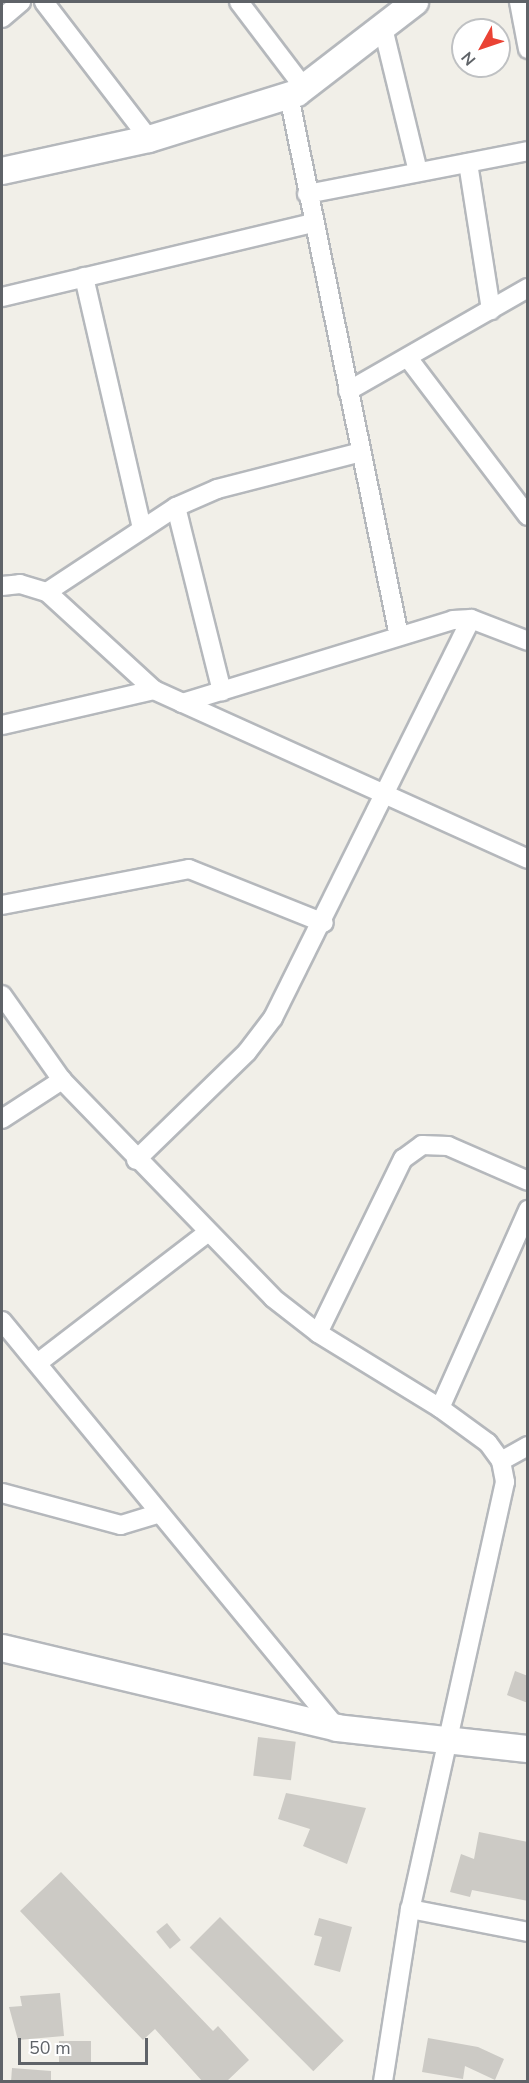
<!DOCTYPE html>
<style>
body{margin:0}
#map{position:relative;width:529px;height:2083px;overflow:hidden;background:#f1efe8;font-family:"Nunito Sans",sans-serif}
div>[style]{position:absolute}
.building>*{inset:0;background:#cccac5;transform-origin:0 0}
.roads{filter:drop-shadow(2px 0 #b5b8bc) drop-shadow(-2px 0 #b5b8bc) drop-shadow(0 2px #b5b8bc) drop-shadow(0 -2px #b5b8bc)}
.street>*{height:18px;margin:-9px;padding:0 9px;transform-origin:9px;border-radius:9px;background:#fff}
.secondary>*{height:26px;margin:-13px;padding:0 13px;transform-origin:13px;border-radius:13px;background:#fff}
span{translate:-50% -50%;white-space:nowrap;text-align:center;line-height:1.15;-webkit-text-stroke:6px #fff;paint-order:stroke}
.frame{position:absolute;inset:0;border:3px solid #5f6368;pointer-events:none}
.north{position:absolute;left:451px;top:18px;width:60px;height:60px;box-sizing:border-box;background:#fff;border:2px solid #bfc1c3;border-radius:50%;rotate:230deg;font-size:16px;font-weight:700;line-height:24px;text-align:center;color:#5f6368}
.north::after{content:'';display:block;margin:auto;width:21px;height:27px;background:#ea4335;clip-path:polygon(50% 0,100% 100%,50% 72%,0 100%)}
.scale{position:absolute;left:18px;top:2038px;width:130px;height:27px;box-sizing:border-box;border:3px solid #5f6368;border-top:0;padding-left:8px;font-size:18px;line-height:21px;white-space:nowrap;color:#5f6368;-webkit-text-stroke:4px #fff;paint-order:stroke}
</style>
<div id="map">
<div class="building">
<div style="clip-path:polygon(515px 1671px,528px 1676px,528px 1703px,507px 1695px)"></div>
<div style="left:258px;top:1737px;width:38px;height:39px;rotate:7deg"></div>
<div style="clip-path:polygon(286px 1793px,366px 1808px,347px 1864px,303px 1846px,310px 1829px,278px 1819px)"></div>
<div style="clip-path:polygon(479px 1832px,528px 1842px,528px 1901px,472px 1890px,470px 1897px,450px 1892px,461px 1854px,474px 1859px)"></div>
<div style="clip-path:polygon(61px 1872px,213px 2031px,218px 2026px,249px 2060px,226px 2082px,203px 2082px,155px 2029px,143px 2040px,20px 1911px)"></div>
<div style="left:220px;top:1917px;width:175px;height:43px;rotate:45deg"></div>
<div style="clip-path:polygon(319px 1918px,352px 1927px,340px 1972px,314px 1965px,322px 1937px,314px 1935px)"></div>
<div style="left:167px;top:1923px;width:22px;height:14px;rotate:51deg"></div>
<div style="clip-path:polygon(60px 1993px,64px 2036px,18px 2040px,9px 2007px,22px 2006px,20px 1996px)"></div>
<div style="clip-path:polygon(428px 2038px,478px 2047px,504px 2059px,495px 2080px,465px 2066px,463px 2079px,422px 2072px)"></div>
<div style="left:59px;top:2041px;width:32px;height:21px"></div>
<div style="clip-path:polygon(12px 2068px,51px 2071px,51px 2082px,11px 2082px)"></div>
</div>
<div class="roads">
<div class="street">
<div style="left:44px;top:2px;width:173px;rotate:52.5deg"></div>
<div style="left:239px;top:2px;width:109px;rotate:52.8deg"></div>
<div style="left:519px;top:2px;width:48px;rotate:79.2deg"></div>
<div style="left:2px;top:18px;width:25px;rotate:-40deg"></div>
<div style="left:383px;top:28px;width:148px;rotate:76.3deg"></div>
<div style="left:289px;top:96px;width:551px;rotate:78.49deg"></div>
<div style="left:468px;top:163px;width:149px;rotate:81.1deg"></div>
<div style="left:307px;top:194px;width:225px;rotate:-11deg"></div>
<div style="left:84px;top:277px;width:258px;rotate:77deg"></div>
<div style="left:2px;top:297px;width:319px;rotate:-13.4deg"></div>
<div style="left:408px;top:358px;width:198px;rotate:52.8deg"></div>
<div style="left:348px;top:391px;width:207px;rotate:-29.8deg"></div>
<div style="left:176px;top:507px;width:190px;rotate:76deg"></div>
<div style="left:2px;top:586px;width:18px;rotate:-6deg"></div>
<div style="left:20px;top:584px;width:28px;rotate:17deg"></div>
<div style="left:47px;top:592px;width:145px;rotate:42.5deg"></div>
<div style="left:154px;top:690px;width:410px;rotate:24.3deg"></div>
<div style="left:47px;top:592px;width:154px;rotate:-33.4deg"></div>
<div style="left:176px;top:507px;width:45px;rotate:-23.7deg"></div>
<div style="left:217px;top:489px;width:149px;rotate:-14.4deg"></div>
<div style="left:182px;top:703px;width:283px;rotate:-17deg"></div>
<div style="left:453px;top:620px;width:18px;rotate:-3deg"></div>
<div style="left:2px;top:725px;width:156px;rotate:-13deg"></div>
<div style="left:2px;top:905px;width:190px;rotate:-10.9deg"></div>
<div style="left:189px;top:869px;width:145px;rotate:21.8deg"></div>
<div style="left:2px;top:995px;width:104px;rotate:54.8deg"></div>
<div style="left:62px;top:1080px;width:303px;rotate:45.9deg"></div>
<div style="left:273px;top:1298px;width:57px;rotate:37.9deg"></div>
<div style="left:318px;top:1333px;width:143px;rotate:31.6deg"></div>
<div style="left:440px;top:1408px;width:59px;rotate:36.1deg"></div>
<div style="left:488px;top:1443px;width:22px;rotate:54deg"></div>
<div style="left:501px;top:1461px;width:21px;rotate:79deg"></div>
<div style="left:505px;top:1482px;width:437px;rotate:102.5deg"></div>
<div style="left:410px;top:1909px;width:175px;rotate:98.9deg"></div>
<div style="left:2px;top:1119px;width:72px;rotate:-33deg"></div>
<div style="left:136px;top:1160px;width:155px;rotate:-44.2deg"></div>
<div style="left:247px;top:1052px;width:43px;rotate:-52.6deg"></div>
<div style="left:273px;top:1018px;width:445px;rotate:-63.6deg"></div>
<div style="left:471px;top:619px;width:61px;rotate:21.1deg"></div>
<div style="left:2px;top:1321px;width:527px;rotate:50.54deg"></div>
<div style="left:318px;top:1333px;width:194px;rotate:-64deg"></div>
<div style="left:403px;top:1159px;width:24px;rotate:-36deg"></div>
<div style="left:422px;top:1145px;width:26px;rotate:2deg"></div>
<div style="left:448px;top:1146px;width:87px;rotate:23.6deg"></div>
<div style="left:39px;top:1362px;width:212px;rotate:-37.5deg"></div>
<div style="left:440px;top:1408px;width:217px;rotate:-66deg"></div>
<div style="left:501px;top:1461px;width:31px;rotate:-29deg"></div>
<div style="left:2px;top:1493px;width:123px;rotate:15.1deg"></div>
<div style="left:121px;top:1525px;width:39px;rotate:-17deg"></div>
<div style="left:410px;top:1909px;width:120px;rotate:11deg"></div>
</div>
<div class="secondary">
<div style="left:2px;top:171px;width:150px;rotate:-12.3deg"></div>
<div style="left:149px;top:139px;width:155px;rotate:-17.3deg"></div>
<div style="left:297px;top:93px;width:149px;rotate:-37.6deg"></div>
<div style="left:2px;top:1648px;width:344px;rotate:13.4deg"></div>
<div style="left:337px;top:1728px;width:192px;rotate:6.3deg"></div>
</div>
</div>
<div class="frame"></div>
<div class="north">N</div>
<div class="scale">50 m</div>
</div>
